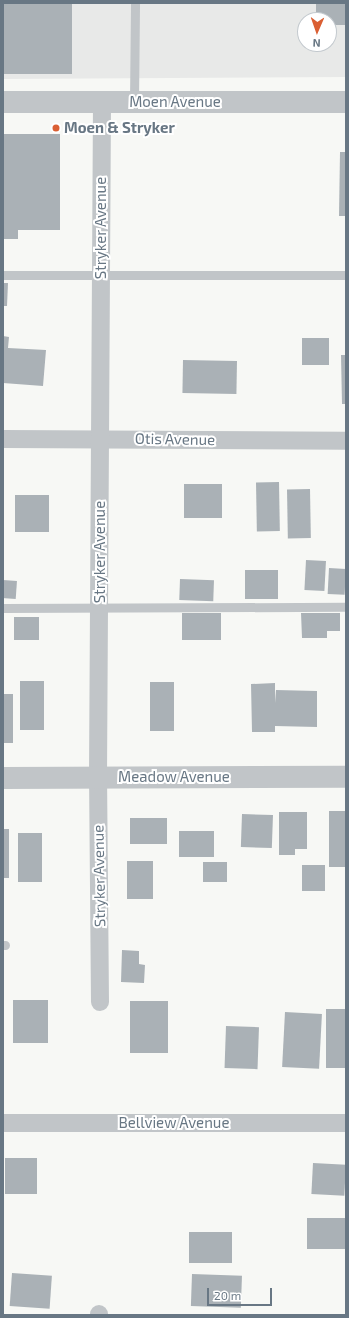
<!DOCTYPE html>
<style>
body{margin:0}
#map{position:relative;width:349px;height:1318px;overflow:hidden;background:#f7f8f5;font-family:"Exo 2",sans-serif}
div>[style]{position:absolute}
.built>*{inset:0;background:#e8e9e8}
.building>*{inset:0;background:#aab1b6;transform-origin:0 0}
.service>*{height:9px;margin:-4.5px;padding:0 4.5px;transform-origin:4.5px;border-radius:4.5px;background:#c1c5c8}
.minor>*{height:18px;margin:-9px;padding:0 9px;transform-origin:9px;border-radius:9px;background:#c1c5c8}
.tertiary>*{height:22px;margin:-11px;padding:0 11px;transform-origin:11px;border-radius:11px;background:#c1c5c8}
.dots>*{width:11px;height:11px;translate:-50% -50%;box-sizing:border-box;border:2px solid #fff;border-radius:50%}
span{translate:-50% -50%;white-space:nowrap;text-align:center;line-height:1.15;-webkit-text-stroke:4px #fff;paint-order:stroke}
.street-label{font-size:15px;color:#687784}
.poi-label{font-size:15px;color:#687784;font-weight:700}
.left{translate:0 -50%;text-align:left}
.frame{position:absolute;inset:0;border:4px solid #687784;pointer-events:none}
.north{position:absolute;left:297px;top:12px;width:40px;height:40px;box-sizing:border-box;background:#fff;border:1px solid #c3c9ce;border-radius:50%;rotate:182deg;font-size:11px;font-weight:700;line-height:16px;text-align:center;color:#687784}
.north::after{content:'';display:block;margin:auto;width:14px;height:18px;background:#da5f33;clip-path:polygon(50% 0,100% 100%,50% 72%,0 100%)}
.scale{position:absolute;left:207px;top:1288px;width:65px;height:18px;box-sizing:border-box;border:2px solid #687784;border-top:0;padding-left:5px;font-size:12px;line-height:14px;white-space:nowrap;color:#687784;-webkit-text-stroke:3px #fff;paint-order:stroke}
</style>
<div id="map">
<div class="built">
<div style="clip-path:polygon(evenodd,3px 3px,346px 3px,346px 77px,3px 79px,3px 3px,305px 20px,329px 20px,329px 44px,305px 44px,305px 20px)"></div>
</div>
<div class="building">
<div style="left:3px;top:3px;width:69px;height:71px"></div>
<div style="clip-path:polygon(316px 3px,346px 3px,346px 25px,329px 25px,329px 20px,316px 20px)"></div>
<div style="clip-path:polygon(3px 134px,60px 134px,60px 230px,18px 230px,18px 239px,3px 239px)"></div>
<div style="clip-path:polygon(340px 152px,346px 152px,346px 216px,339px 216px)"></div>
<div style="clip-path:polygon(3px 283px,8px 283px,7px 306px,3px 306px)"></div>
<div style="clip-path:polygon(3px 336px,9px 337px,8px 348px,46px 350px,43px 386px,3px 383px)"></div>
<div style="left:329px;top:338px;width:27px;height:27px;rotate:90deg"></div>
<div style="clip-path:polygon(341px 355px,346px 355px,346px 404px,342px 404px)"></div>
<div style="left:183px;top:360px;width:54px;height:33px;rotate:1deg"></div>
<div style="left:279px;top:482px;width:49px;height:23px;rotate:89deg"></div>
<div style="left:184px;top:484px;width:38px;height:34px"></div>
<div style="left:310px;top:489px;width:49px;height:23px;rotate:89deg"></div>
<div style="left:15px;top:495px;width:34px;height:37px"></div>
<div style="left:306px;top:560px;width:20px;height:30px;rotate:3deg"></div>
<div style="left:329px;top:568px;width:17px;height:26px;rotate:3deg"></div>
<div style="left:245px;top:570px;width:33px;height:29px"></div>
<div style="left:180px;top:579px;width:34px;height:21px;rotate:2deg"></div>
<div style="left:3px;top:580px;width:14px;height:18px;rotate:4deg"></div>
<div style="left:182px;top:613px;width:39px;height:27px"></div>
<div style="clip-path:polygon(301px 613px,340px 613px,340px 631px,327px 631px,327px 638px,302px 638px)"></div>
<div style="left:14px;top:617px;width:25px;height:23px"></div>
<div style="left:20px;top:681px;width:24px;height:49px"></div>
<div style="left:150px;top:682px;width:24px;height:49px"></div>
<div style="clip-path:polygon(275px 683px,275px 703px,276px 690px,317px 691px,317px 727px,275px 726px,275px 732px,252px 732px,251px 684px)"></div>
<div style="left:3px;top:694px;width:10px;height:49px"></div>
<div style="left:329px;top:811px;width:17px;height:56px"></div>
<div style="clip-path:polygon(279px 812px,307px 812px,307px 849px,295px 849px,295px 855px,279px 855px)"></div>
<div style="left:242px;top:814px;width:31px;height:33px;rotate:2deg"></div>
<div style="left:130px;top:818px;width:37px;height:26px"></div>
<div style="left:3px;top:829px;width:6px;height:49px"></div>
<div style="left:179px;top:831px;width:35px;height:26px"></div>
<div style="left:18px;top:833px;width:24px;height:49px"></div>
<div style="left:127px;top:861px;width:26px;height:38px"></div>
<div style="left:203px;top:862px;width:24px;height:20px"></div>
<div style="left:302px;top:865px;width:23px;height:26px"></div>
<div style="clip-path:polygon(122px 950px,139px 951px,139px 964px,145px 965px,144px 983px,121px 982px)"></div>
<div style="left:13px;top:1000px;width:35px;height:43px"></div>
<div style="left:130px;top:1001px;width:38px;height:52px"></div>
<div style="left:326px;top:1009px;width:20px;height:59px"></div>
<div style="left:285px;top:1012px;width:37px;height:55px;rotate:3deg"></div>
<div style="left:226px;top:1026px;width:33px;height:42px;rotate:2deg"></div>
<div style="left:5px;top:1158px;width:32px;height:36px"></div>
<div style="left:313px;top:1163px;width:33px;height:31px;rotate:3deg"></div>
<div style="left:307px;top:1218px;width:39px;height:31px"></div>
<div style="left:189px;top:1232px;width:43px;height:31px"></div>
<div style="left:12px;top:1273px;width:40px;height:33px;rotate:4deg"></div>
<div style="left:192px;top:1274px;width:50px;height:32px;rotate:2deg"></div>
</div>
<div class="service">
<div style="left:134px;top:102px;width:99px;rotate:-89.4deg"></div>
<div style="left:3px;top:275px;width:343px"></div>
<div style="left:3px;top:608px;width:343px;rotate:-0.2deg"></div>
<div style="left:3px;top:945px;width:2px"></div>
</div>
<div class="minor">
<div style="left:3px;top:439px;width:343px;rotate:0.3deg"></div>
<div style="left:100px;top:1002px;width:225px;rotate:-90.5deg"></div>
<div style="left:98px;top:777px;width:675px;rotate:-89.66deg"></div>
<div style="left:3px;top:1123px;width:343px"></div>
<div style="left:99px;top:1315px;width:1px;rotate:-90deg"></div>
</div>
<div class="tertiary">
<div style="left:3px;top:102px;width:343px"></div>
<div style="left:3px;top:778px;width:343px;rotate:-0.2deg"></div>
</div>
<div class="dots">
<div style="left:56px;top:128px;background:#da5f33"></div>
</div>
<div class="street-label">
<span style="left:175px;top:102px">Moen Avenue</span>
<span style="left:101px;top:228px;rotate:-90deg">Stryker Avenue</span>
<span style="left:175px;top:439px;rotate:1deg">Otis Avenue</span>
<span style="left:100px;top:552px;rotate:-90deg">Stryker Avenue</span>
<span style="left:174px;top:777px">Meadow Avenue</span>
<span style="left:99px;top:876px;rotate:-91deg">Stryker Avenue</span>
<span style="left:174px;top:1123px">Bellview Avenue</span>
</div>
<div class="poi-label">
<span class="left" style="left:64px;top:128px">Moen &amp; Stryker</span>
</div>
<div class="frame"></div>
<div class="north">N</div>
<div class="scale">20 m</div>
</div>
